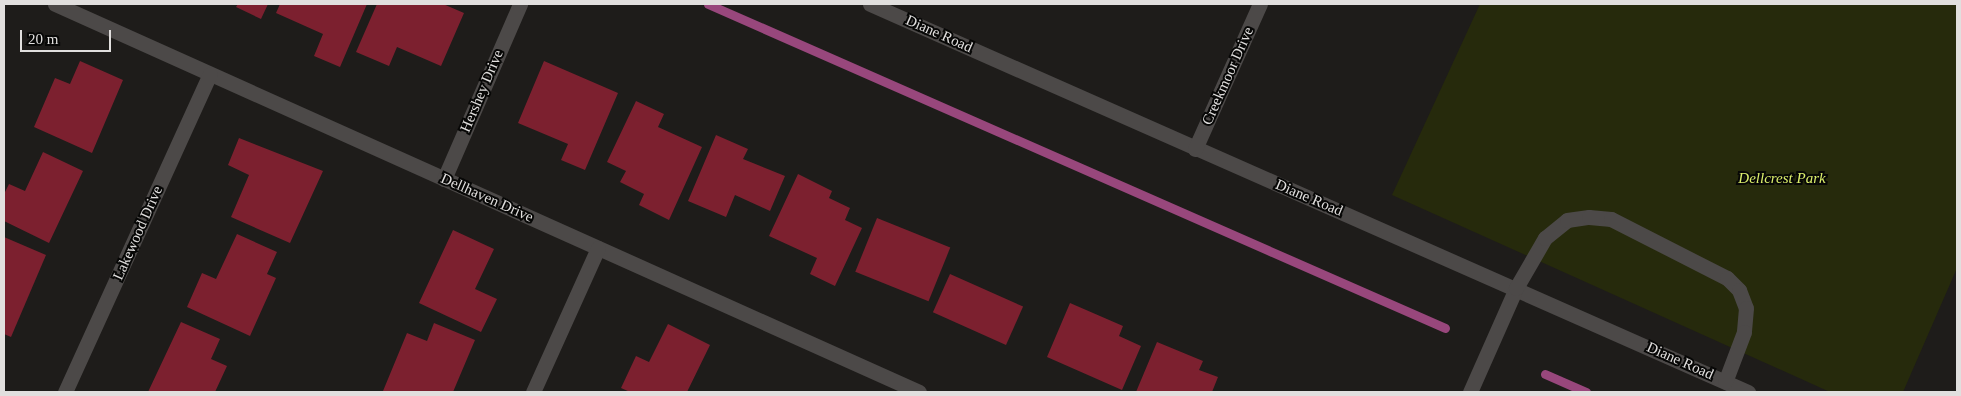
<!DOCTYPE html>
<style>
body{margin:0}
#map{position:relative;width:1961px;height:396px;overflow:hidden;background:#1e1c1a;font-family:Georgia,serif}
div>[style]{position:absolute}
.green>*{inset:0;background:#262a0c}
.stream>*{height:9px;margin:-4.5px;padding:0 4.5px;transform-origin:4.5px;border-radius:4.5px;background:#98477c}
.building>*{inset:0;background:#7c202f;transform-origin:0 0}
.minor>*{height:15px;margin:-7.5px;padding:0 7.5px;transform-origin:7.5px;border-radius:7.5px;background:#4c4948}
span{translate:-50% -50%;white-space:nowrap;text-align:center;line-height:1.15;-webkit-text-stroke:4px #070706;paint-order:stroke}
.street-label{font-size:15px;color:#e1dfde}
.park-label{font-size:15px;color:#dcef6c;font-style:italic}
.frame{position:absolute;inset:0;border:5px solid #e1dfde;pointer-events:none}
.scale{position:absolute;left:20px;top:30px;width:91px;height:22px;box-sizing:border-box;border:2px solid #e1dfde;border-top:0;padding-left:6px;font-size:15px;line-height:18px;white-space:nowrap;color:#e1dfde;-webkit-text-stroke:4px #070706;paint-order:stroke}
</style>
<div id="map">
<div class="green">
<div style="clip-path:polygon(1480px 4px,1957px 4px,1957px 268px,1903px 392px,1830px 392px,1392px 195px)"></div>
</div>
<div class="stream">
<div style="left:708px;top:4px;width:805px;rotate:23.73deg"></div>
<div style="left:1545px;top:374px;width:45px;rotate:23.7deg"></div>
</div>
<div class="building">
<div style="clip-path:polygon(238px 4px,268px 4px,261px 19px,236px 7px)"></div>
<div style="clip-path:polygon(280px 4px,367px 4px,340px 67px,314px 56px,323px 34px,276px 13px)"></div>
<div style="clip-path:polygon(377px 4px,443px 4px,464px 13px,441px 66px,397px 47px,389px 66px,356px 52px)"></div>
<div style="clip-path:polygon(80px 61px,123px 80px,92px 153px,34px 127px,55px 78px,70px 84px)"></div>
<div style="clip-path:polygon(544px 61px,618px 93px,585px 170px,561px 160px,568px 144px,518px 123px)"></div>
<div style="clip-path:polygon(636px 101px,664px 114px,658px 127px,702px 147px,669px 220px,639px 205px,644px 194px,620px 182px,626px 171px,607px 162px)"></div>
<div style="clip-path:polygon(716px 135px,748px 149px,743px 159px,785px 176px,770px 211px,735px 195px,726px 217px,688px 201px)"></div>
<div style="clip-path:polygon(239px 138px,323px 171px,290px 243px,231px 217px,249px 175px,228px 165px)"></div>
<div style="clip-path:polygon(43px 152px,83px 171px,49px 243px,4px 221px,4px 194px,9px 184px,25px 191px)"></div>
<div style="clip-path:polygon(798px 174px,832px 191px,829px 198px,850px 208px,845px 220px,862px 228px,835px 286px,810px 274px,817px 258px,769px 236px)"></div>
<div style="left:877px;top:218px;width:79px;height:58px;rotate:22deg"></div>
<div style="clip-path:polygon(453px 230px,494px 249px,475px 289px,497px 299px,481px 332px,419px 303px)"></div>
<div style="clip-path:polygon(237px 234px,277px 252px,267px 274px,276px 278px,250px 336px,187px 307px,202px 273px,216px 279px)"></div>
<div style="clip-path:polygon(4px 237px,46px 255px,11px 337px,4px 334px)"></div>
<div style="left:950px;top:274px;width:80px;height:42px;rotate:24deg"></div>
<div style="clip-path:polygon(1070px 303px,1123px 326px,1119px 336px,1141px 346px,1122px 390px,1047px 357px)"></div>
<div style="clip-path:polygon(181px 322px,220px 339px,211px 359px,227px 366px,215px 392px,148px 392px)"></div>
<div style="clip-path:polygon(434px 323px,475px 340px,453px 392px,383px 391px,407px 333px,427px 341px)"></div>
<div style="clip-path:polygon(668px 324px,710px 345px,687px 392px,630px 392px,621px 388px,636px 356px,649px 362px)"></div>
<div style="clip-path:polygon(1157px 342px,1203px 361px,1199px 370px,1218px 377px,1212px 392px,1136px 392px)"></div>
</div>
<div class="minor">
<div style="left:55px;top:4px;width:947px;rotate:24.18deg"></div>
<div style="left:870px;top:4px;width:960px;rotate:23.84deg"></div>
<div style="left:1195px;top:149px;width:159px;rotate:-65.9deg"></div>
<div style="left:444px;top:179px;width:191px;rotate:-66.5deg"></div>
<div style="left:65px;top:392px;width:349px;rotate:-65.5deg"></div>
<div style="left:533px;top:392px;width:158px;rotate:-65.7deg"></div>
<div style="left:1470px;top:392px;width:114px;rotate:-66.1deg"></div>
<div style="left:1516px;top:288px;width:58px;rotate:-59.9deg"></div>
<div style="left:1545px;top:238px;width:28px;rotate:-39deg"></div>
<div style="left:1567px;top:220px;width:22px;rotate:-8deg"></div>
<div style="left:1589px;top:217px;width:22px;rotate:5deg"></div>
<div style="left:1611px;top:219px;width:130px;rotate:27deg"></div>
<div style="left:1727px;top:278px;width:17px;rotate:45deg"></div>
<div style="left:1739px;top:290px;width:19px;rotate:69deg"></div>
<div style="left:1746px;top:308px;width:24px;rotate:95deg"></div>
<div style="left:1744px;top:332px;width:53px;rotate:110.8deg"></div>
</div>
<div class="street-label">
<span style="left:939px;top:34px;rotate:24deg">Diane Road</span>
<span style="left:1228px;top:76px;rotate:-66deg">Creekmoor Drive</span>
<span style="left:482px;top:91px;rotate:-67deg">Hershey Drive</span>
<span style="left:487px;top:198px;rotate:24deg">Dellhaven Drive</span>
<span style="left:1309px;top:198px;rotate:23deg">Diane Road</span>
<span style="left:138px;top:233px;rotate:-66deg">Lakewood Drive</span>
<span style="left:1680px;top:361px;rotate:24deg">Diane Road</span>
</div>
<div class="park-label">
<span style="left:1782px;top:179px">Dellcrest Park</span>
</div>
<div class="frame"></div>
<div class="scale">20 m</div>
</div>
